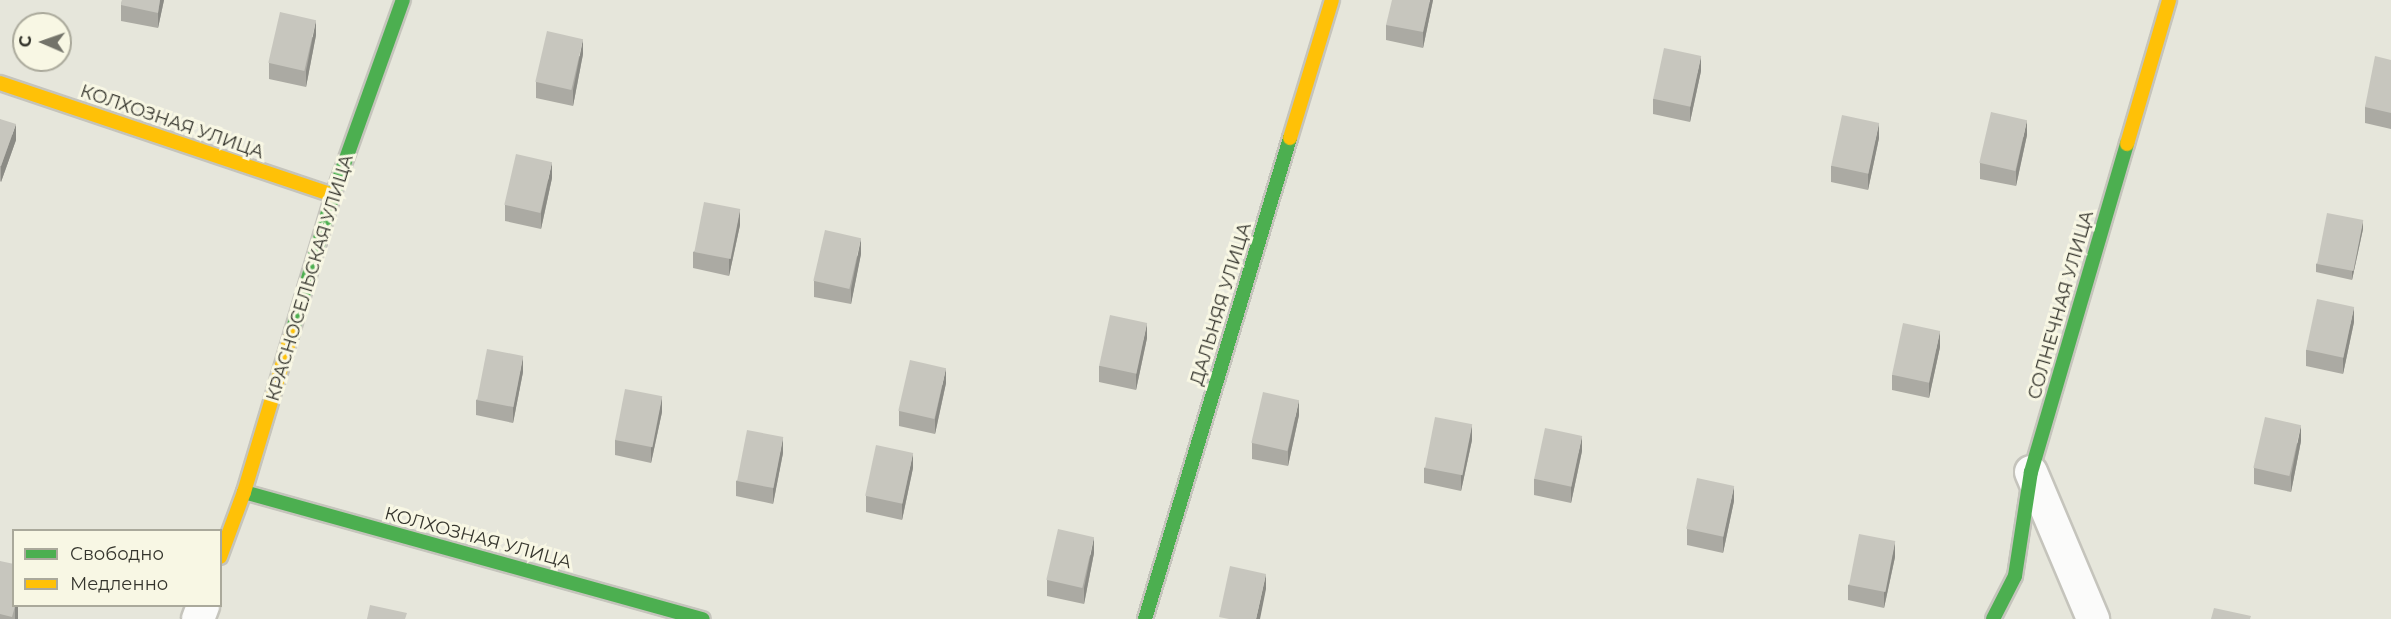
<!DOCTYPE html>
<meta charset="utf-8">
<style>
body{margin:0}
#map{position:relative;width:2391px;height:619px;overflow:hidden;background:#e6e6db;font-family:Montserrat,sans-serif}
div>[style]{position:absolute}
.roads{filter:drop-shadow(2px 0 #c5c4bc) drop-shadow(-2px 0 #c5c4bc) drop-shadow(0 2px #c5c4bc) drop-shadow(0 -2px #c5c4bc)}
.street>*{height:32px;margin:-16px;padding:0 16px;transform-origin:16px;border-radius:16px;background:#fbfbfa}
.fast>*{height:14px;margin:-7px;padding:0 7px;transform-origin:7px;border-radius:7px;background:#4caf50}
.slow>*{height:14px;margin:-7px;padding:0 7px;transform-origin:7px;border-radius:7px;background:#ffc107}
.wall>*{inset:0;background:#abaaa3}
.shaded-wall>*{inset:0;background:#8b8b85;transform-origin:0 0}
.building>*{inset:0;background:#c7c6be;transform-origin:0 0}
span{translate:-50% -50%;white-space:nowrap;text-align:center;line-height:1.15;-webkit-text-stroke:6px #f8f7e4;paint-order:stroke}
.street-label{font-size:18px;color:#35352d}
.legend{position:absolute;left:12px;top:529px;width:210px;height:78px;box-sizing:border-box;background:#f8f7e4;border:2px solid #aaa99b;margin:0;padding:8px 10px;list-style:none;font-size:18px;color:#35352d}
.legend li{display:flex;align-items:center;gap:12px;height:30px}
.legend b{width:30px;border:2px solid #aaa99b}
.north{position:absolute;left:12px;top:12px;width:60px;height:60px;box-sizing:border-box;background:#f8f7e4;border:2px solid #aaa99b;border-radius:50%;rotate:272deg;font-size:16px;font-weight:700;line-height:24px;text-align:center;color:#35352d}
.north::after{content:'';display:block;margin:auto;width:21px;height:27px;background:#73736a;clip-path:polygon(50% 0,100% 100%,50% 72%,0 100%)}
</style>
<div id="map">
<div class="roads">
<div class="street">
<div style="left:2031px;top:472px;width:160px;rotate:67.1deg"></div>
<div style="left:198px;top:619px;width:14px;rotate:-69deg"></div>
</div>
<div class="fast">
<div style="left:292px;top:332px;width:143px;rotate:-73.3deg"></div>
<div style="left:333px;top:195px;width:207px;rotate:-70.3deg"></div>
<div style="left:244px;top:492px;width:476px;rotate:15.5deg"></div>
<div style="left:1145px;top:619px;width:502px;rotate:-73.22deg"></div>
<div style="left:1993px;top:619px;width:48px;rotate:-62.9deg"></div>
<div style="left:2015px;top:576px;width:105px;rotate:-81.3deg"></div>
<div style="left:2031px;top:472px;width:342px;rotate:-73.7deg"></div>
</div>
<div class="slow">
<div style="left:0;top:83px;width:351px;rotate:18.6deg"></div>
<div style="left:1290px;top:138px;width:144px;rotate:-73.1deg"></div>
<div style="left:2127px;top:144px;width:150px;rotate:-73.7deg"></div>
<div style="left:220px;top:557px;width:69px;rotate:-69.7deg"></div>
<div style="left:244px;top:492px;width:167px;rotate:-73.3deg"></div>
</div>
</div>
<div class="wall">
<div style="clip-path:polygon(122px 0,164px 0,158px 28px,121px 21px,121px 5px)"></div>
<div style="clip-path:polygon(1433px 0,1423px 48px,1386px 40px,1386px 25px)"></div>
<div style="clip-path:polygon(316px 35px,306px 87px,269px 79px,269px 63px)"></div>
<div style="clip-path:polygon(583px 54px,573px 106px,536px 98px,536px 82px)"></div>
<div style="clip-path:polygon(2391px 60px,2391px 129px,2365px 123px,2365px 107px)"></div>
<div style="clip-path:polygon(1701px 71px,1690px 122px,1653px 114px,1653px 99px)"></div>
<div style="clip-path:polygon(0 119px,16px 140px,1px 182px,0 181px)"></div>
<div style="clip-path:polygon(2027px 135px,2016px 186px,1980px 179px,1980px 163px)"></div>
<div style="clip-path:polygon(1879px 138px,1868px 190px,1831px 182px,1831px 166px)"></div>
<div style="clip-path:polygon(552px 178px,541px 229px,505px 221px,505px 205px)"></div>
<div style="clip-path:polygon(740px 225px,729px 276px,693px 268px,693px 252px)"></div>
<div style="clip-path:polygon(2363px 229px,2352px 280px,2316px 272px,2316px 264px)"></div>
<div style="clip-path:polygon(861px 254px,851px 304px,814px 297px,814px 281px)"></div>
<div style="clip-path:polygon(2354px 322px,2343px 374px,2306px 366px,2306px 350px)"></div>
<div style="clip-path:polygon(1147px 338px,1136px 390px,1099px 382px,1099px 366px)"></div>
<div style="clip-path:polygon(1940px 347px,1929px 398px,1892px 390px,1892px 375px)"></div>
<div style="clip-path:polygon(523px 372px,513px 423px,476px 415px,476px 400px)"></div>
<div style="clip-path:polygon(946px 383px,935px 434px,899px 426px,899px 411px)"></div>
<div style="clip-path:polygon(662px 412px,651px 463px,615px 455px,615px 440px)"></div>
<div style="clip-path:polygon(1299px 415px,1288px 466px,1252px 459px,1252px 443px)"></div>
<div style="clip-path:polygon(1472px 440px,1461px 491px,1424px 483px,1424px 468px)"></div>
<div style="clip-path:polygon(2301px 441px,2291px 492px,2254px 484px,2254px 468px)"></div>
<div style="clip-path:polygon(1582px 451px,1571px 503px,1534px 495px,1534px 479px)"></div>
<div style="clip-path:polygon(783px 453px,773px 504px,736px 496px,736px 481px)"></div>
<div style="clip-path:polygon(913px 468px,902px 520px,866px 512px,866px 496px)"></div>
<div style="clip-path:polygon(1734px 501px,1723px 553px,1687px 545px,1687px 529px)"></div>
<div style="clip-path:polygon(1094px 553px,1084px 604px,1047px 596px,1047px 580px)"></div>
<div style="clip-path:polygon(1895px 557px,1884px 608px,1848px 600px,1848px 585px)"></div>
<div style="clip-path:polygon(0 561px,18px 606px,15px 619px,0 619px)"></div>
</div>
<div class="shaded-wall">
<div style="clip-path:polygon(160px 0,164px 0,158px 28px,158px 13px)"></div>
<div style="clip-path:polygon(1430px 0,1433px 0,1423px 48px,1423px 32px)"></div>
<div style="clip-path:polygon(316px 20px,316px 35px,306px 87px,306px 71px)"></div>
<div style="clip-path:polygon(583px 39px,583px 54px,573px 106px,573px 90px)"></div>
<div style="clip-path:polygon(1701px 56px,1701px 71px,1690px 122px,1690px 107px)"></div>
<div style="clip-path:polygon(2027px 120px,2027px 135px,2016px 186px,2016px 171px)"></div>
<div style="clip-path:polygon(1879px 123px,1879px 138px,1868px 190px,1868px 174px)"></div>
<div style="clip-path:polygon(16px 124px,16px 140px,1px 182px,1px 166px)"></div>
<div style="clip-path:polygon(552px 162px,552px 178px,541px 229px,541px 213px)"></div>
<div style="clip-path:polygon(740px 209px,740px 225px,729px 276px,729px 260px)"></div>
<div style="clip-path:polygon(2363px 220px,2363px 229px,2352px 280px,2352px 272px)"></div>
<div style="clip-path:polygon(861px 238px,861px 254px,851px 304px,851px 289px)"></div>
<div style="clip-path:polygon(2354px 307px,2354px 322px,2343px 374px,2343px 358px)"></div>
<div style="clip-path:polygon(1147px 323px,1147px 338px,1136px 390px,1136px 374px)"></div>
<div style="clip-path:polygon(1940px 331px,1940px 347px,1929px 398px,1929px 382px)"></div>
<div style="clip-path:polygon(523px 356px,523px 372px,513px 423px,513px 408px)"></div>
<div style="clip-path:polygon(946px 368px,946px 383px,935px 434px,935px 419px)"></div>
<div style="clip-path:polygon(662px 396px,662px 412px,651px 463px,651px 448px)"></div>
<div style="clip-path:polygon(1299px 400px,1299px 415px,1288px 466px,1288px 451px)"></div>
<div style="clip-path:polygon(1472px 424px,1472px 440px,1461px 491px,1461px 475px)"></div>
<div style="clip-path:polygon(2301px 425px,2301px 441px,2291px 492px,2291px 476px)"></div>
<div style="clip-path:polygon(1582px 436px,1582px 451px,1571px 503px,1571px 487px)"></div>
<div style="clip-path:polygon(783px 437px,783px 453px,773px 504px,773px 489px)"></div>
<div style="clip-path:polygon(913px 453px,913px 468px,902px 520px,902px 504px)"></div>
<div style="clip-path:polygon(1734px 486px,1734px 501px,1723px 553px,1723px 537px)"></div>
<div style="clip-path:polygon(1094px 537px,1094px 553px,1084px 604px,1084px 588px)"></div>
<div style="clip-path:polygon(1895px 541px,1895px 557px,1884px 608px,1884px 593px)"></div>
<div style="clip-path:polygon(1266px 574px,1266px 589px,1260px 619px,1256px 619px)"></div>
<div style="left:15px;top:606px;width:3px;height:13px"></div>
</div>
<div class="building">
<div style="clip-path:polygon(122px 0,160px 0,158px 13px,121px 5px)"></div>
<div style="clip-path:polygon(1392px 0,1430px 0,1423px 32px,1386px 25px)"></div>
<div style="left:280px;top:12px;width:37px;height:52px;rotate:13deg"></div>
<div style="left:547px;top:31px;width:37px;height:52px;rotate:13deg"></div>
<div style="left:1664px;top:48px;width:38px;height:52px;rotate:12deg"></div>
<div style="clip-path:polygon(2375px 56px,2391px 60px,2391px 113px,2365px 107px)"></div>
<div style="left:1991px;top:112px;width:37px;height:52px;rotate:13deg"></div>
<div style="left:1842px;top:115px;width:38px;height:52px;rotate:12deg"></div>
<div style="clip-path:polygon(0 119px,16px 124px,1px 166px,0 166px)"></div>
<div style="left:516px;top:154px;width:37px;height:52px;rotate:13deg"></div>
<div style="left:704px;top:202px;width:37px;height:51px;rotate:11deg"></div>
<div style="left:2327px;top:213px;width:37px;height:52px;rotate:11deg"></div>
<div style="left:825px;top:230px;width:37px;height:52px;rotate:13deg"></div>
<div style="left:2317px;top:299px;width:38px;height:52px;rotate:12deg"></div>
<div style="left:1110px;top:315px;width:38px;height:52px;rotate:12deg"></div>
<div style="left:1903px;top:323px;width:38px;height:53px;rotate:12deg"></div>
<div style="left:487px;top:349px;width:37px;height:52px;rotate:11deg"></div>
<div style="left:910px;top:360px;width:37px;height:52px;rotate:13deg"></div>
<div style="left:625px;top:389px;width:38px;height:52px;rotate:11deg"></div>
<div style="left:1263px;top:392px;width:37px;height:52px;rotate:13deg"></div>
<div style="left:1435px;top:417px;width:38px;height:52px;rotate:11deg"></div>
<div style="left:2265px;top:417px;width:37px;height:52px;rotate:13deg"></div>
<div style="left:1545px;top:428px;width:38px;height:52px;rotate:12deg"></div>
<div style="left:747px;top:430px;width:37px;height:52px;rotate:11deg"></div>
<div style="left:876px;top:445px;width:38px;height:52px;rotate:12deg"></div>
<div style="left:1697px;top:478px;width:38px;height:52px;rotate:12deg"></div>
<div style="left:1058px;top:529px;width:37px;height:52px;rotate:13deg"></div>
<div style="left:1859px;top:534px;width:37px;height:52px;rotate:11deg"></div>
<div style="clip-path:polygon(0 561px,14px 564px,14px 606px,15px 606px,12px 617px,0 614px)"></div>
<div style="clip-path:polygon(1230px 566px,1266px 574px,1256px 619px,1229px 619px,1219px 617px)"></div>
<div style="clip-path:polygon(370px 605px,407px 613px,405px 619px,367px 619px)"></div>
<div style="clip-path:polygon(2214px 608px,2251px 616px,2250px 619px,2211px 619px)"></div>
</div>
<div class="street-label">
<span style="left:172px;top:122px;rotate:19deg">КОЛХОЗНАЯ УЛИЦА</span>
<span style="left:310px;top:278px;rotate:-73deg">КРАСНОСЕЛЬСКАЯ УЛИЦА</span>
<span style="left:1221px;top:304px;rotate:-73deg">ДАЛЬНЯЯ УЛИЦА</span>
<span style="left:2061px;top:305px;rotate:-74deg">СОЛНЕЧНАЯ УЛИЦА</span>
<span style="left:478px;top:538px;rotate:15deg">КОЛХОЗНАЯ УЛИЦА</span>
</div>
<ul class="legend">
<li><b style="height:8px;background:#4caf50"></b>Свободно</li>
<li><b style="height:8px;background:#ffc107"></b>Медленно</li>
</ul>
<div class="north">С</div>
</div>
